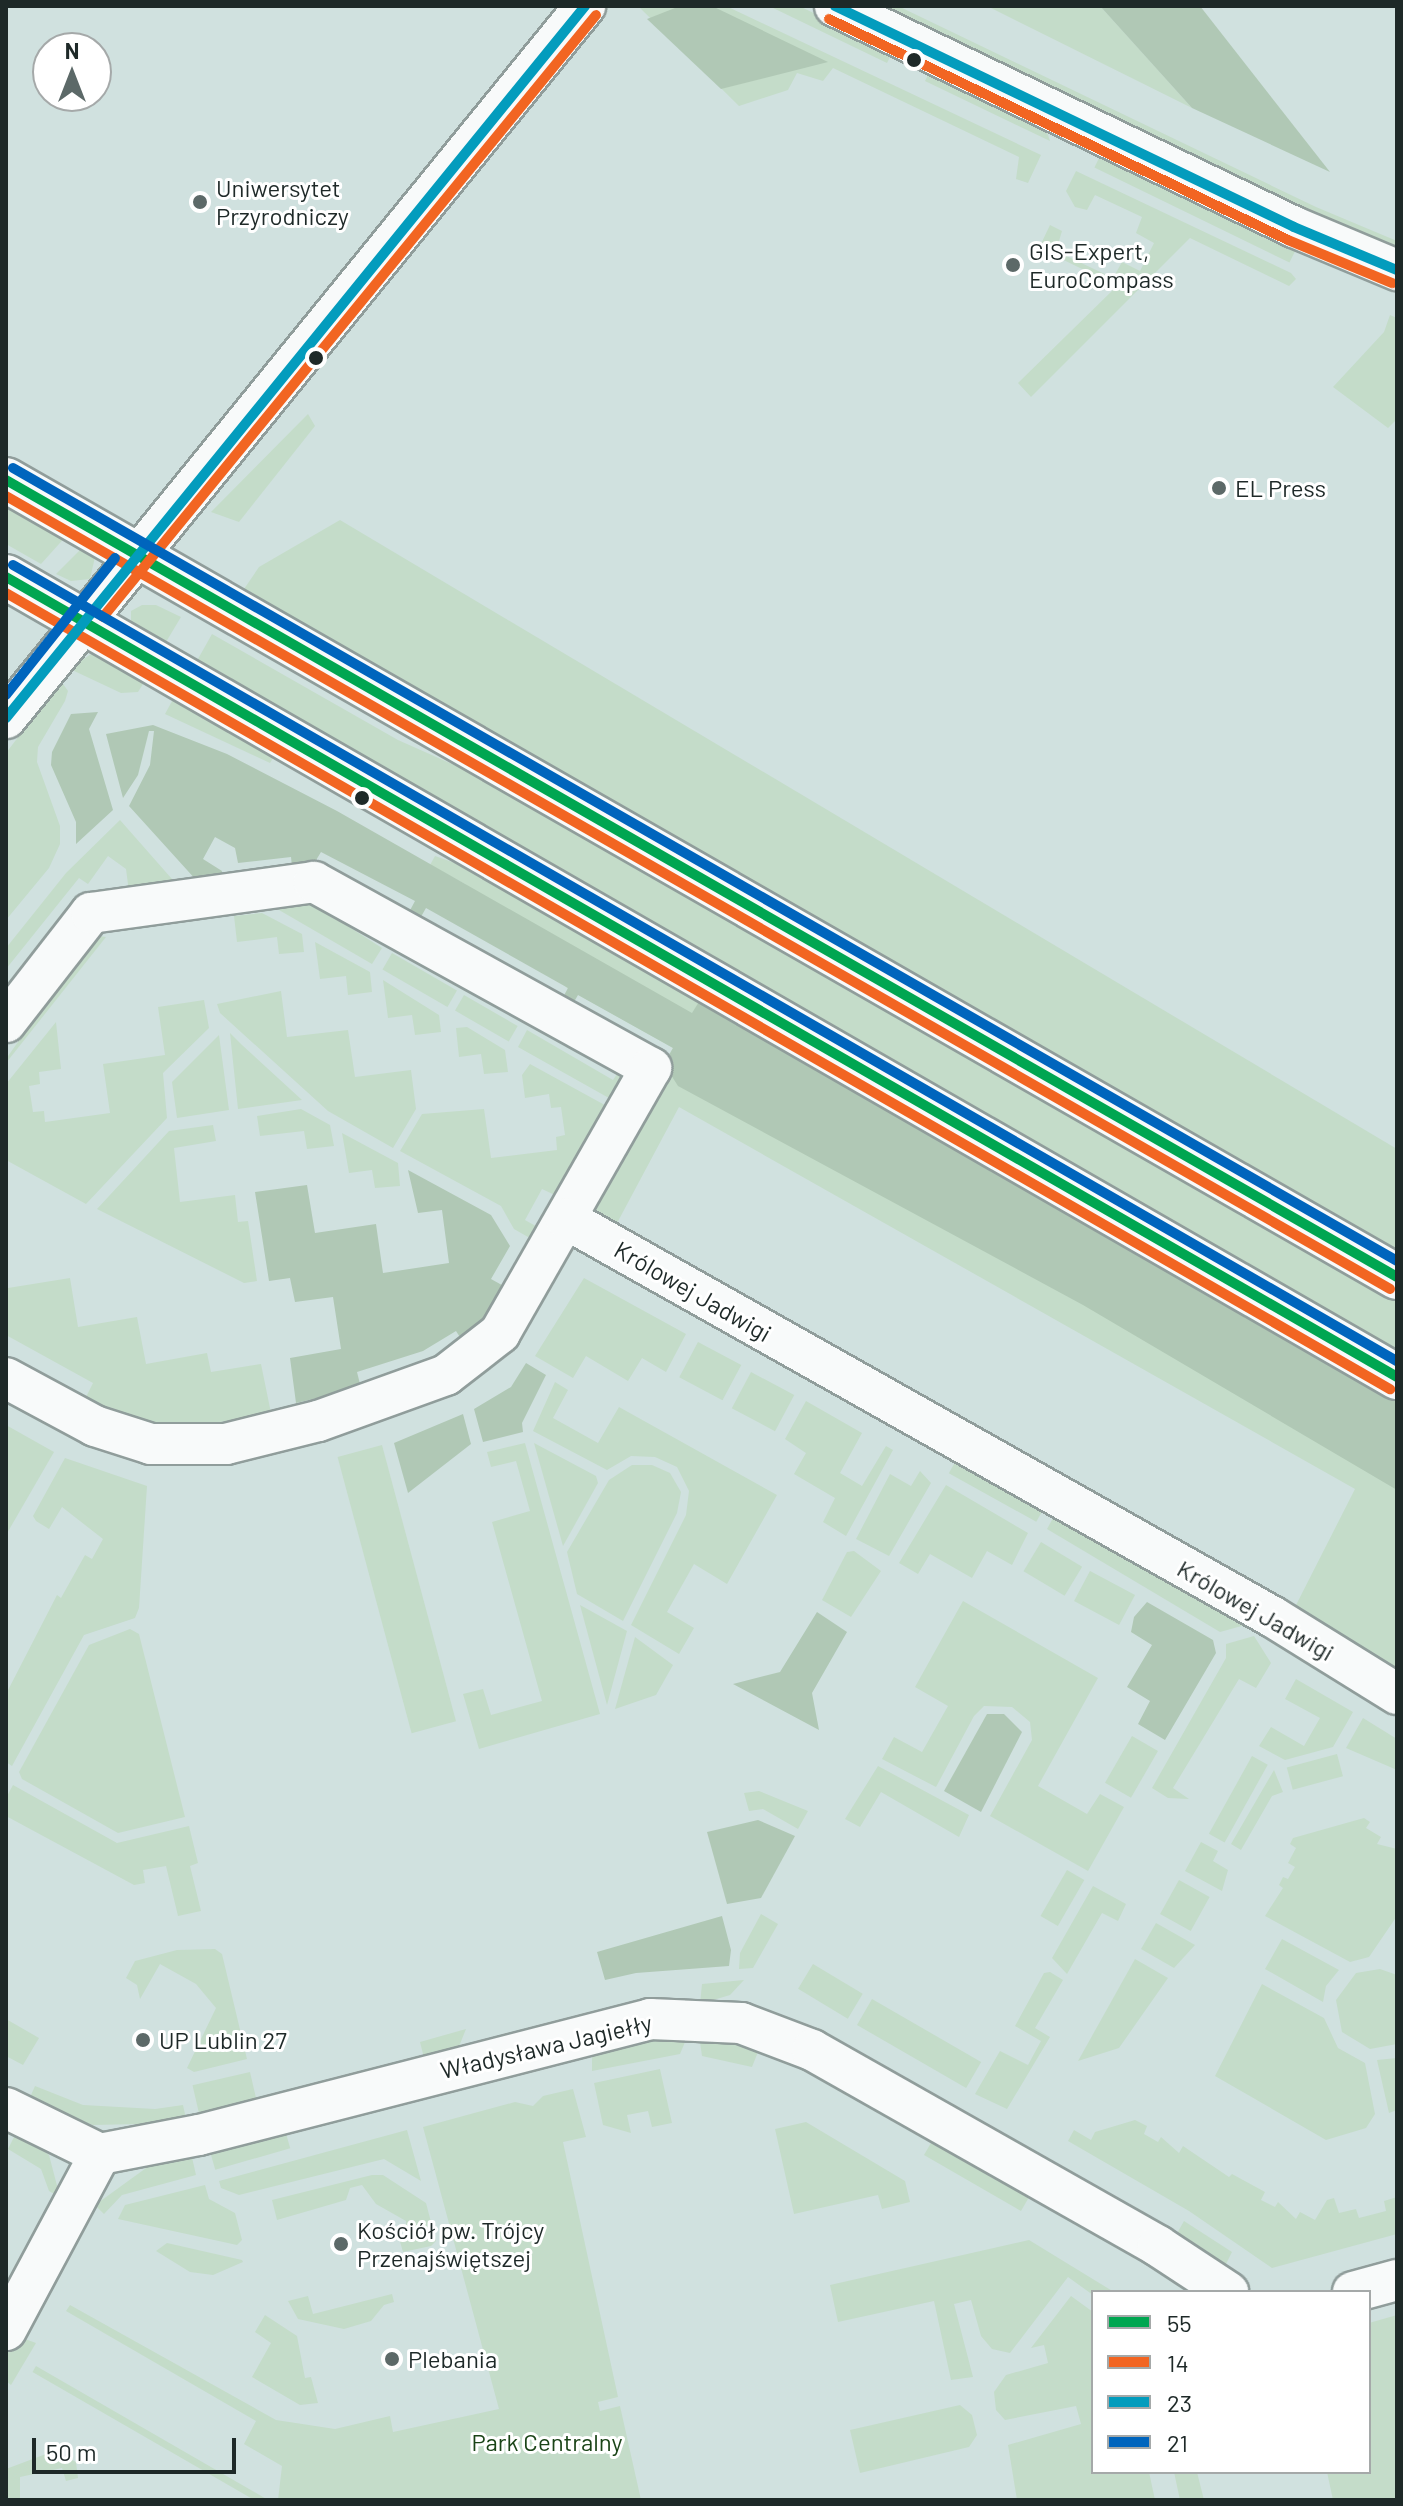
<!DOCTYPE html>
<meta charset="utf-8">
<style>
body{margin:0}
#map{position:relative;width:1403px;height:2506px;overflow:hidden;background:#d0e1df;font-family:Barlow,sans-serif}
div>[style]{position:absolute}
.green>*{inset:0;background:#c4dcc9;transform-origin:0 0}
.forest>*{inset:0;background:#b0c8b5}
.roads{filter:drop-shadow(2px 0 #909d9b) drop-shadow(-2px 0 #909d9b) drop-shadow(0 2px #909d9b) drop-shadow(0 -2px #909d9b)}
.minor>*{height:40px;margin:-20px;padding:0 20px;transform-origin:20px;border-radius:20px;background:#f8fafa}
.major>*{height:44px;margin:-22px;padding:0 22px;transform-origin:22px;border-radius:22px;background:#f8fafa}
.bus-1>*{height:10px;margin:-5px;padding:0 5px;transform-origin:5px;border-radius:5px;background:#00a651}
.bus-2>*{height:10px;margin:-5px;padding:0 5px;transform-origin:5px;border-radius:5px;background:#f26522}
.bus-3>*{height:10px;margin:-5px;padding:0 5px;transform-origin:5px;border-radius:5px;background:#039cbd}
.bus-4>*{height:10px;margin:-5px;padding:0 5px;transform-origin:5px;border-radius:5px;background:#0065bd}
.dots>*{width:22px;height:22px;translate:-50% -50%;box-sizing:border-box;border:4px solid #fff;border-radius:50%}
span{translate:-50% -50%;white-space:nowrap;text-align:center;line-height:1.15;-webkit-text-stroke:6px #fff;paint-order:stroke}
.poi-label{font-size:24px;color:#1e2928}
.left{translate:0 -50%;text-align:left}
.street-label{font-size:24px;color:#1e2928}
.park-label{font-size:24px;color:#1a4417}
.frame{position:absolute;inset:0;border:8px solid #1e2928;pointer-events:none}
.legend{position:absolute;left:1091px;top:2290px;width:280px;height:184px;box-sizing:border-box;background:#fff;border:2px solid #a5a9a9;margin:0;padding:10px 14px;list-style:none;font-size:24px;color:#1e2928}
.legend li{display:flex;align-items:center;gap:16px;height:40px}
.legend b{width:40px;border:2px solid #a5a9a9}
.north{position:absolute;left:32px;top:32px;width:80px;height:80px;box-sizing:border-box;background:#fff;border:2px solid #a5a9a9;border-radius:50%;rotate:0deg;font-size:22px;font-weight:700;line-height:32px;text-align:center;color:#1e2928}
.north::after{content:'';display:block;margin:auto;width:28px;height:36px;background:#5c6968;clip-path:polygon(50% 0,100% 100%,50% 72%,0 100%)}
.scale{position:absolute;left:32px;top:2438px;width:204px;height:36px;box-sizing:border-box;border:4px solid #1e2928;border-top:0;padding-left:10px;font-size:24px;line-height:28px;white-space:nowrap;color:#1e2928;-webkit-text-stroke:6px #fff;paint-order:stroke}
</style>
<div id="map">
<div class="green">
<div style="clip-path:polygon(638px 6px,726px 6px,1041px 155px,1028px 183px,1016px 179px,1019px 157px,833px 68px,823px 81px,797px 73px,788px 90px,739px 106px)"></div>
<div style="clip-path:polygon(769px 6px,799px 6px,893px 51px,887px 63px)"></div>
<div style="clip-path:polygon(869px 6px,898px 6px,1316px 207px,1397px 241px,1397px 255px)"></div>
<div style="clip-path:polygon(987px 6px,1100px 6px,1192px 108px)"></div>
<div style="clip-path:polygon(931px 69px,1046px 129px,1050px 141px,925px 81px)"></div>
<div style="left:1101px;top:154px;width:217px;height:15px;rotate:26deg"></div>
<div style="clip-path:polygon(1076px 171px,1291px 273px,1296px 279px,1289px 286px,1190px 238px,1031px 397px,1018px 383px,1117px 286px,1039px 248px,1050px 225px,1062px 231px,1056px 251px,1113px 278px,1122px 262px,1140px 271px,1154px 243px,1136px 233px,1142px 217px,1095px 195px,1087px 210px,1075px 207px,1066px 191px)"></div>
<div style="clip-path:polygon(1390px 315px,1397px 318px,1397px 419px,1388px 428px,1333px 387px,1384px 332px)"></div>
<div style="clip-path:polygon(308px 414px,315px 426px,239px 522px,211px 512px)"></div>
<div style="clip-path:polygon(6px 498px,68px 534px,41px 564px,6px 544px)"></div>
<div style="clip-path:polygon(340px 520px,1397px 1149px,1397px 1255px,244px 589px,259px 567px)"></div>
<div style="clip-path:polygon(85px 545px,95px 557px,90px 579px,71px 581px,56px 574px)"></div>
<div style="clip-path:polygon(142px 605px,156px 605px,181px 617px,163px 647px,131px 625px,131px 611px)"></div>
<div style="clip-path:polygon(212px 634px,398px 740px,553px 809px,1397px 1292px,1397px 1358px,194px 666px)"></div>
<div style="clip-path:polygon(102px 653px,148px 676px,138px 692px,121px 693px,70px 669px,91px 654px)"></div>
<div style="clip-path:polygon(61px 681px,68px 691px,65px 701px,38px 747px,37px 762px,60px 826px,60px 844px,49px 868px,6px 920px,6px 753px)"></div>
<div style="clip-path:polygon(177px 692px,251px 740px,273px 758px,270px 763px,165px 714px)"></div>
<div style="clip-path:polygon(120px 820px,179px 887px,129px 892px,126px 869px,108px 856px,88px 884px,79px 878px,6px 969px,6px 948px,66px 873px)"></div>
<div style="clip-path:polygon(435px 856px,492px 876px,1397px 1401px,1397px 1673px,1293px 1611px,1355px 1489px,679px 1107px,616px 1225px,594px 1214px,596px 1185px,673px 1048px,568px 989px,465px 884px,430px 865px)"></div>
<div style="clip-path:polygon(307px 900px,382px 948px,372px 964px,267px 903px)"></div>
<div style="clip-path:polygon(262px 913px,302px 934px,304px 952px,279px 954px,277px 937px,237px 942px,234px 916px)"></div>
<div style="clip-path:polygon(93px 935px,106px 937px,6px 1063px,6px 1059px)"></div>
<div style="clip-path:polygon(315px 942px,370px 972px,372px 992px,348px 995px,346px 976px,320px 979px)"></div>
<div style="left:392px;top:953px;width:75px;height:19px;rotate:30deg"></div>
<div style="clip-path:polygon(383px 980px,439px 1015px,441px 1032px,415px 1035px,412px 1015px,388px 1018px)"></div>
<div style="clip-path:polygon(281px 991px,287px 1037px,348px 1030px,355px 1077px,411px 1070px,416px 1109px,393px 1148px,328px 1111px,220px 1013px,217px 1004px)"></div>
<div style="left:464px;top:995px;width:62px;height:18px;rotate:30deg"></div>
<div style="clip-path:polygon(204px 1000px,209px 1028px,163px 1073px,167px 1118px,86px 1204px,6px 1160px,6px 1084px,56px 1022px,61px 1069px,39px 1072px,40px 1084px,29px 1086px,33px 1112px,44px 1111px,45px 1122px,110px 1113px,103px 1064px,165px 1055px,158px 1007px)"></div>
<div style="clip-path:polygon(467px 1027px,505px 1050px,508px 1072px,484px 1074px,481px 1054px,459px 1057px,456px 1028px)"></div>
<div style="clip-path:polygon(527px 1030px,613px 1080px,623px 1065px,627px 1068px,616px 1102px,518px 1047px)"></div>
<div style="clip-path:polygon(230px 1033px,242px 1045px,302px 1100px,238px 1109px)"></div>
<div style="clip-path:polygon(219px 1035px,229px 1110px,177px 1118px,172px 1082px)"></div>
<div style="clip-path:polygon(530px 1064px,612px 1109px,559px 1197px,542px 1189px,525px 1220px,541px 1229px,535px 1241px,514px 1229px,501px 1206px,400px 1151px,422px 1114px,484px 1109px,491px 1158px,557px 1150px,556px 1137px,565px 1135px,561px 1107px,551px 1108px,549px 1094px,525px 1098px,522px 1075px)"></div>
<div style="clip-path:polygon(301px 1109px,330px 1125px,334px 1146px,307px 1149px,304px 1131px,260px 1136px,257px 1116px)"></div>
<div style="clip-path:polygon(213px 1125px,216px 1141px,174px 1148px,180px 1202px,235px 1195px,238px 1222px,248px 1221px,257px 1281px,244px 1283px,97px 1209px,169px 1131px)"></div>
<div style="clip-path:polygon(342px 1133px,398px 1163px,400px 1186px,375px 1188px,372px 1170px,349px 1173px)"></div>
<div style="clip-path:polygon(6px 1277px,8px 1288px,70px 1278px,78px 1327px,137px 1317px,146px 1364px,207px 1353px,211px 1372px,261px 1364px,271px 1413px,186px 1428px,129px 1419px,84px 1401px,93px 1383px,6px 1335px)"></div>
<div style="clip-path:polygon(584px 1278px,686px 1334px,666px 1372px,642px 1358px,628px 1381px,586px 1356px,573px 1378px,535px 1356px)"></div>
<div style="left:698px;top:1342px;width:49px;height:40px;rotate:28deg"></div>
<div style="left:751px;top:1372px;width:49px;height:41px;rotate:28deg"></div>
<div style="clip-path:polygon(555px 1382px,568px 1390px,553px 1418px,598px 1443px,619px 1407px,777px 1495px,727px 1584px,694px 1564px,667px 1612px,694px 1628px,679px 1654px,631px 1625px,686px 1515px,689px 1491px,677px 1467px,655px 1457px,631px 1456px,607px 1470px,533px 1431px)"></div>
<div style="clip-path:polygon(806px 1401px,862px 1433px,840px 1473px,862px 1486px,886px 1446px,893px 1450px,846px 1536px,823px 1522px,835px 1498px,794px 1474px,806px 1453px,785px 1439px)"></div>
<div style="clip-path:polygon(6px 1425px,54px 1452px,6px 1535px)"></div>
<div style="clip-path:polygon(525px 1443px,600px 1714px,479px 1749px,463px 1694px,483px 1689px,491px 1715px,542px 1701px,492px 1522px,530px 1511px,516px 1461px,491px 1467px,487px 1452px)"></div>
<div style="clip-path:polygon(534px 1443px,596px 1476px,598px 1483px,563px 1546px)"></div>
<div style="left:382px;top:1445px;width:286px;height:46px;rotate:75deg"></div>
<div style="left:959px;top:1455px;width:100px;height:21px;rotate:29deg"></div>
<div style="clip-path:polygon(65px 1458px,147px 1486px,139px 1608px,135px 1618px,84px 1635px,12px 1766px,6px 1762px,6px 1694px,57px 1595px,61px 1598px,85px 1555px,92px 1559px,103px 1539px,62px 1507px,49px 1529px,36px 1521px,33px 1516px)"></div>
<div style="clip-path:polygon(632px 1465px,652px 1465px,670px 1473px,681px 1492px,677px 1513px,623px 1621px,577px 1594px,567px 1552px,609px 1480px)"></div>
<div style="clip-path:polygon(920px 1471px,931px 1483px,889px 1556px,856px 1539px,890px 1474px,911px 1486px)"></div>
<div style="clip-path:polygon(946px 1485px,1028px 1533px,1012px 1565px,987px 1551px,972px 1578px,930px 1554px,918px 1574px,899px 1563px)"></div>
<div style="clip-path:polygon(1058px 1509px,1256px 1622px,1220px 1632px,1047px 1529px)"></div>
<div style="left:1041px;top:1542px;width:48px;height:34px;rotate:31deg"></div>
<div style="clip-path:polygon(854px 1551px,881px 1571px,851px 1617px,822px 1600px,847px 1552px)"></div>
<div style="left:1090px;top:1571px;width:51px;height:34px;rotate:28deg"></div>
<div style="clip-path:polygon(963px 1601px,1098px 1678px,1038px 1786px,1087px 1814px,1100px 1794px,1124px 1807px,1088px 1871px,990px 1816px,1032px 1740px,1030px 1722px,1012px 1707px,984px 1706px,974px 1716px,936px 1787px,882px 1759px,894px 1737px,922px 1752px,948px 1706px,915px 1687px)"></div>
<div style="clip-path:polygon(580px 1605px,627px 1631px,607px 1705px)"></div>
<div style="clip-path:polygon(130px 1629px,139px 1634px,185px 1817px,118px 1833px,22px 1779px,19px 1772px,89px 1645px)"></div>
<div style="clip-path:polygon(1254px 1636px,1271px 1663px,1256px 1688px,1239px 1679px,1173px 1788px,1189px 1799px,1168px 1798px,1152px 1788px,1226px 1658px,1226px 1644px)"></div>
<div style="clip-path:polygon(635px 1637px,673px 1665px,656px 1695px,615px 1709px)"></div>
<div style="clip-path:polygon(1296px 1679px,1353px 1712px,1333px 1747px,1285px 1760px,1259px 1746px,1271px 1727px,1304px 1746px,1320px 1718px,1285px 1699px)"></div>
<div style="clip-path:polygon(1363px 1718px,1397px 1739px,1397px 1770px,1346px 1748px)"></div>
<div style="left:1132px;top:1736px;width:30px;height:54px;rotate:30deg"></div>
<div style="left:1337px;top:1754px;width:23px;height:52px;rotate:75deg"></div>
<div style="left:1252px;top:1756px;width:18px;height:89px;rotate:29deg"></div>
<div style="clip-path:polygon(878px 1766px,969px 1815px,959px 1837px,881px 1792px,860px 1827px,845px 1819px)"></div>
<div style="clip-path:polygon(1274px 1770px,1283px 1792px,1272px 1796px,1241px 1850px,1231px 1844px)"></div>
<div style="clip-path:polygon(13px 1785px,117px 1843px,189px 1826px,198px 1863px,190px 1866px,201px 1911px,178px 1916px,166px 1866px,143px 1870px,145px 1883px,134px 1885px,6px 1816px,6px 1798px)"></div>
<div style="clip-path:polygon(759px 1791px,808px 1811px,798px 1829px,763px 1809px,749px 1811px,744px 1793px)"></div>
<div style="clip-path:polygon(1364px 1818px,1370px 1822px,1366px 1828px,1381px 1837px,1377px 1844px,1397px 1849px,1397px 1916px,1369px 1957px,1350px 1962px,1265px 1916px,1283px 1888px,1279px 1885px,1283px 1877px,1288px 1879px,1295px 1867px,1288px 1863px,1296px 1848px,1290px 1844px,1293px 1838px)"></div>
<div style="clip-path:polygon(1201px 1842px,1218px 1851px,1213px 1861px,1228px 1870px,1222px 1891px,1185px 1871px)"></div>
<div style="left:1067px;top:1870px;width:20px;height:53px;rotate:30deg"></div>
<div style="left:1179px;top:1880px;width:35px;height:39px;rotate:29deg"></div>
<div style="clip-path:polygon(1093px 1886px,1126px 1904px,1118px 1921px,1102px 1913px,1067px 1974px,1052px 1958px)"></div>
<div style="clip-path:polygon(761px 1914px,778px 1924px,753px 1968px,739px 1969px,740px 1953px)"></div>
<div style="clip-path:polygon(1156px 1923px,1195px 1945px,1174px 1968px,1141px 1949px)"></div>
<div style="clip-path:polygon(1282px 1939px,1339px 1970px,1326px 1986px,1323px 2002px,1265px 1969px)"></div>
<div style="clip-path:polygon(215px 1949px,222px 1954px,247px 2059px,194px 2072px,187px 2068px,216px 2008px,196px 1984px,160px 1964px,140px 1999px,137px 1985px,126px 1978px,135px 1961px,177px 1950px)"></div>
<div style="clip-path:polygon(1135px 1959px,1168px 1978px,1119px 2048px,1078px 2061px)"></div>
<div style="left:813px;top:1964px;width:58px;height:29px;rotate:31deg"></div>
<div style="clip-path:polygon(1380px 1969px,1397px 1975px,1397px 2044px,1370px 2049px,1342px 2032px,1336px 2000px,1356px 1973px)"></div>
<div style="clip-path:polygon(1050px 1972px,1063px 1980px,1035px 2028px,1050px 2037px,1007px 2109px,975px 2094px,1000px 2051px,1028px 2065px,1041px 2041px,1015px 2026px,1044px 1973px)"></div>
<div style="clip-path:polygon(744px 1980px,730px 1995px,700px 2004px,702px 1984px)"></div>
<div style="clip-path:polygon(1262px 1984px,1324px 2018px,1338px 2048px,1365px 2063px,1375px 2114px,1366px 2128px,1326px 2140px,1215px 2076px)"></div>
<div style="left:872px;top:1999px;width:126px;height:30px;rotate:30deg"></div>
<div style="clip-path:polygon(6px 2019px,39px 2038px,23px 2065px,6px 2056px)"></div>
<div style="clip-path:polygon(466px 2029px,458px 2049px,425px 2062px,420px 2042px)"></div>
<div style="clip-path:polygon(688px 2035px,680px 2054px,592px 2071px,592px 2057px,607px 2044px)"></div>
<div style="clip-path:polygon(699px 2035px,760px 2047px,752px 2067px,702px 2056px)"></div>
<div style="clip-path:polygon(1397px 2058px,1397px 2110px,1389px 2113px,1377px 2060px)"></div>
<div style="clip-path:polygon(660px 2069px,672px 2123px,652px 2127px,648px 2111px,627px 2115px,631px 2133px,603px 2125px,594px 2083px)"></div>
<div style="left:250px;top:2072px;width:31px;height:59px;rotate:77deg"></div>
<div style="clip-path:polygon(35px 2086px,83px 2105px,155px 2109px,183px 2105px,187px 2123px,93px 2125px,27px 2104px)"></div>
<div style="clip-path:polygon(573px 2089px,586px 2137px,563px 2142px,618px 2397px,598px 2402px,600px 2411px,620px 2406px,641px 2500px,278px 2500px,282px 2466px,244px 2444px,256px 2421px,66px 2311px,70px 2305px,276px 2420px,335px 2429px,390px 2416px,393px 2432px,499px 2409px,423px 2127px,515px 2102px,533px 2106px,543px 2096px)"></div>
<div style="clip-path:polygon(1135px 2120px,1147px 2126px,1144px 2134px,1158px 2142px,1161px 2137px,1179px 2153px,1183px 2146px,1229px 2177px,1232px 2174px,1265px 2192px,1261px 2200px,1275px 2207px,1278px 2202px,1296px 2219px,1300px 2212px,1315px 2220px,1327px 2200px,1334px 2198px,1339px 2213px,1356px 2209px,1359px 2218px,1386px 2211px,1384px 2201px,1397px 2197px,1397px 2234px,1272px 2268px,1189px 2211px,1068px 2141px,1074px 2130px,1091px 2140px,1095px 2132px)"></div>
<div style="clip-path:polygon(806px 2122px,905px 2181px,910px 2202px,882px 2209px,878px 2195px,794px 2214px,775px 2129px)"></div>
<div style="left:285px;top:2130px;width:19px;height:78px;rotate:74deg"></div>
<div style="clip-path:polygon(407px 2130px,421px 2181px,384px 2159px,239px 2195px,221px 2188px,219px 2181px)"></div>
<div style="clip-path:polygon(17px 2131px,49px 2155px,60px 2197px,49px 2191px,41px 2169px,8px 2149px)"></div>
<div style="left:935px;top:2136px;width:112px;height:22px;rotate:30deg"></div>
<div style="clip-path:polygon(191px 2153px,196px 2175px,122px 2195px,104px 2214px,95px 2205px,153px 2163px)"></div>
<div style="clip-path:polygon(372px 2175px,383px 2175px,426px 2203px,436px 2241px,431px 2246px,403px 2252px,399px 2238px,406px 2232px,406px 2221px,376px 2204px,362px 2185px,350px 2188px,346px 2200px,277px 2220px,272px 2200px)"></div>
<div style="clip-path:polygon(205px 2185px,209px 2199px,235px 2213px,242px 2240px,237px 2245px,118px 2219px,125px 2205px)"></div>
<div style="clip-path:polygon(1184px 2221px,1232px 2252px,1223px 2270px,1175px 2237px)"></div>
<div style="clip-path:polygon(1029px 2240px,1114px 2292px,1093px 2295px,1068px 2277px,1010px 2353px,992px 2349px,981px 2336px,971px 2300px,954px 2304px,973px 2377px,951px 2380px,934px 2301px,838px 2322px,830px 2285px)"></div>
<div style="clip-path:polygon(167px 2243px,242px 2260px,243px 2262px,213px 2275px,190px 2272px,156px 2251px)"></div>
<div style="clip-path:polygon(392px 2294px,394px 2302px,384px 2305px,371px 2321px,344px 2329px,298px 2319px,288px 2301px,308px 2296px,313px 2314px)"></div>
<div style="clip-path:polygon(1071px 2296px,1093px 2312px,1093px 2472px,1149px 2472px,1155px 2500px,1017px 2500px,1008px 2445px,1081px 2424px,1076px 2406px,1005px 2420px,996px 2410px,994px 2392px,1006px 2375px,1048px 2363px,1044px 2345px,1031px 2348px)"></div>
<div style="clip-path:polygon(265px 2315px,297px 2336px,305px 2378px,311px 2377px,318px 2403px,300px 2405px,252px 2377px,271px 2343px,255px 2332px)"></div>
<div style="clip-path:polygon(1397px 2315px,1397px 2500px,1333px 2500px,1327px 2472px,1369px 2472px,1369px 2323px)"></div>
<div style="clip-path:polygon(25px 2339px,36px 2343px,11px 2385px,6px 2381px,6px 2356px,13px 2344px)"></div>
<div style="left:36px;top:2366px;width:267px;height:7px;rotate:30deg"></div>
<div style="clip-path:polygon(960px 2405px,972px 2415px,977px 2435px,969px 2447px,860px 2473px,850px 2430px)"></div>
<div style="clip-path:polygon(54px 2451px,76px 2462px,78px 2478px,66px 2481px,62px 2468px,20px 2477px,20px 2500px,6px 2500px,6px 2469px)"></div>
<div style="clip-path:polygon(1174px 2472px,1197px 2472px,1204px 2500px,1180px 2500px)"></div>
</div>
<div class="forest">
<div style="clip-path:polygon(680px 6px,712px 6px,828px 62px,721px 89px,647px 19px)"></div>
<div style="clip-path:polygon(1100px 6px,1200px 6px,1330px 172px,1192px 108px)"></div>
<div style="clip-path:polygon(98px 712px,89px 729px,113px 810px,76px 844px,76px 822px,51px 765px,52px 752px,71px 714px)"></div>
<div style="clip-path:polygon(153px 725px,227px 754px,337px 811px,692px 1013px,702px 997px,1397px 1401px,1397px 1490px,1083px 1305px,678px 1086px,664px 1064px,673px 1048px,578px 995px,571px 1007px,561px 1001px,568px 988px,426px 908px,418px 922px,407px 916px,415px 901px,321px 852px,307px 875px,293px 877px,291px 857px,238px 863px,235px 848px,215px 837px,203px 859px,222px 871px,221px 881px,197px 881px,129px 806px,150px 765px,154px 731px,149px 731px,138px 775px,123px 798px,106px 734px)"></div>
<div style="clip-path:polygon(408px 1170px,491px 1215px,510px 1246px,491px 1279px,509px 1289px,481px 1333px,465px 1345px,456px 1331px,423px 1351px,357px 1372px,361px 1388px,296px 1403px,290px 1358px,341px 1349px,333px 1297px,295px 1302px,290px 1278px,269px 1281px,255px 1192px,307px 1185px,315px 1233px,376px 1224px,383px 1273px,449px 1263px,442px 1210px,418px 1213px)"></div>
<div style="clip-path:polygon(526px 1363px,546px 1375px,522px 1423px,523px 1432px,483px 1442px,474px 1409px,511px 1387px)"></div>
<div style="clip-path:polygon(463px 1414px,471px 1444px,408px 1493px,394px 1443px)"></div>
<div style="clip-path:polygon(1147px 1602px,1213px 1640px,1216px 1653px,1165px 1740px,1138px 1724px,1150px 1701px,1127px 1687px,1152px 1645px,1131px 1632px,1134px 1617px)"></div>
<div style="clip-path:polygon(817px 1612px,847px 1632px,812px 1693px,819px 1730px,733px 1684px,780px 1672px)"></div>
<div style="clip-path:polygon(987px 1714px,1004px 1714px,1022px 1732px,981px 1812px,944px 1791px)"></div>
<div style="clip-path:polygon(758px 1820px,795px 1836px,761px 1898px,727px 1904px,707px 1832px)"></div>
<div style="clip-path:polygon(722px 1916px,731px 1950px,729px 1966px,636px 1973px,605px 1980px,597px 1952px)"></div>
</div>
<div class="roads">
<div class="minor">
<div style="left:835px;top:6px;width:509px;rotate:25.71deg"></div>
<div style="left:1294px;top:227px;width:112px;rotate:22.7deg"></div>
<div style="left:6px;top:718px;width:918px;rotate:-50.88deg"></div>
<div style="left:6px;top:1022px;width:138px;rotate:-52.1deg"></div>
<div style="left:91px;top:913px;width:225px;rotate:-7.9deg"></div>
<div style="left:314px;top:882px;width:385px;rotate:28.9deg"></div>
<div style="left:651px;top:1068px;width:305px;rotate:119.7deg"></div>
<div style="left:500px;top:1333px;width:68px;rotate:142.1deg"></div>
<div style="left:446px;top:1375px;width:136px;rotate:160.2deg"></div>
<div style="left:318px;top:1421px;width:95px;rotate:166deg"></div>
<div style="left:226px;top:1444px;width:75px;rotate:180deg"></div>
<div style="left:151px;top:1444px;width:59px;rotate:-162.2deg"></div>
<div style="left:95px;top:1426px;width:101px;rotate:-151.7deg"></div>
<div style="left:566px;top:1219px;width:811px;rotate:29.38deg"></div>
<div style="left:1273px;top:1617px;width:146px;rotate:31.8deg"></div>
<div style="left:6px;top:2108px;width:105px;rotate:26.1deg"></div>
<div style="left:100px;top:2154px;width:101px;rotate:-10.9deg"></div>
<div style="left:199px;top:2135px;width:466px;rotate:-14.4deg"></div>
<div style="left:650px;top:2019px;width:91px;rotate:2.5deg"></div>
<div style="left:741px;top:2023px;width:76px;rotate:20.8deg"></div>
<div style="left:812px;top:2050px;width:398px;rotate:29.5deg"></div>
<div style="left:1158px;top:2246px;width:84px;rotate:33.3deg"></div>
<div style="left:1353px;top:2292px;width:46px;rotate:-15.3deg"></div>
<div style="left:6px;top:2330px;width:200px;rotate:-61.9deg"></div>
</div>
<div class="major">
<div style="left:6px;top:480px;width:1603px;rotate:29.81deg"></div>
<div style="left:6px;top:577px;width:1605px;rotate:29.9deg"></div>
</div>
</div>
<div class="bus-1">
<div style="left:6px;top:480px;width:1603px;rotate:29.81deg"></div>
<div style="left:6px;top:577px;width:1605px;rotate:29.9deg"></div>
</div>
<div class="bus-2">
<div style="left:829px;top:19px;width:509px;rotate:25.71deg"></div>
<div style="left:1288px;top:240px;width:113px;rotate:22.5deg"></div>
<div style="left:6px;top:496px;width:1595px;rotate:29.81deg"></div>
<div style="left:6px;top:593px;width:1597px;rotate:29.91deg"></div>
<div style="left:103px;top:617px;width:778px;rotate:-50.68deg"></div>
</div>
<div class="bus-3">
<div style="left:835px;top:6px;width:509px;rotate:25.71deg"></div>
<div style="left:1294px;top:227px;width:112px;rotate:22.7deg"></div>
<div style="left:6px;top:718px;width:918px;rotate:-50.88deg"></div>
</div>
<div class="bus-4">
<div style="left:13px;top:468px;width:1595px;rotate:29.81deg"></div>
<div style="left:13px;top:565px;width:1597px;rotate:29.91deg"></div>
<div style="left:6px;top:695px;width:175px;rotate:-51.5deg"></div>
</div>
<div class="dots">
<div style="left:914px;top:60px;background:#1e2928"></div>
<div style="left:200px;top:202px;background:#5c6968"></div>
<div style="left:1013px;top:265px;background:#5c6968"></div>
<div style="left:316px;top:358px;background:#1e2928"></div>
<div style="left:1219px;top:488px;background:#5c6968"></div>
<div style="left:362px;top:798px;background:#1e2928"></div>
<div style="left:143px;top:2040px;background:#5c6968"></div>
<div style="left:341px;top:2244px;background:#5c6968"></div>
<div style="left:392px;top:2359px;background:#5c6968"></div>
</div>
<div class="poi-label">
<span class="left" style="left:216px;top:202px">Uniwersytet<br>Przyrodniczy</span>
<span class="left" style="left:1029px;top:265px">GIS-Expert,<br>EuroCompass</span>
<span class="left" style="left:1235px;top:488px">EL Press</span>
<span class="left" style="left:159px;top:2040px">UP Lublin 27</span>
<span class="left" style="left:357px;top:2244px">Kościół pw. Trójcy<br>Przenajświętszej</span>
<span class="left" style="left:408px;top:2359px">Plebania</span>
</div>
<div class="street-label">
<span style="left:693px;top:1291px;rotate:30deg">Królowej Jadwigi</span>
<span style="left:1256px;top:1610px;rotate:30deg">Królowej Jadwigi</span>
<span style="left:546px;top:2046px;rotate:-13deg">Władysława Jagiełły</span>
</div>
<div class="park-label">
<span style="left:547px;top:2442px">Park Centralny</span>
</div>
<div class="frame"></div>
<ul class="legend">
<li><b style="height:10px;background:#00a651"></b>55</li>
<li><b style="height:10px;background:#f26522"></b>14</li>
<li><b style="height:10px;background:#039cbd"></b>23</li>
<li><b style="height:10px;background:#0065bd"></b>21</li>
</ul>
<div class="north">N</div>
<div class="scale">50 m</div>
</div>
